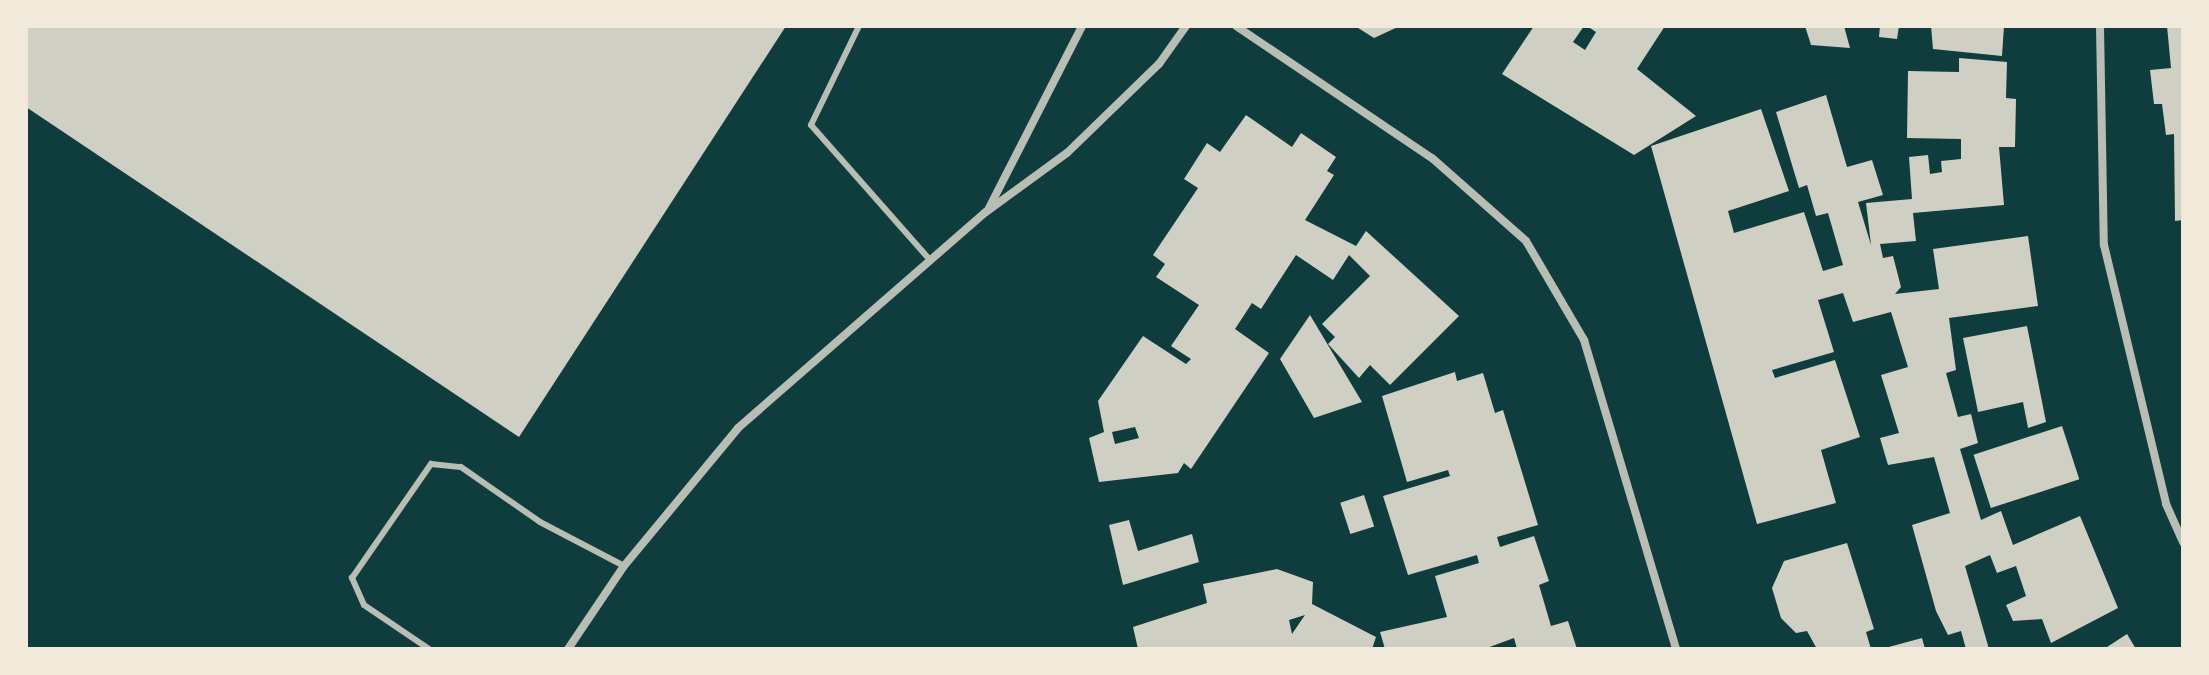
<!DOCTYPE html>
<style>
body{margin:0}
#map{position:relative;width:2209px;height:675px;overflow:hidden;background:#0f3d3e;font-family:Rubik,sans-serif}
div>[style]{position:absolute}
.building>*{inset:0;background:#cfcfc3;transform-origin:0 0}
.service>*{height:6px;margin:-3px;padding:0 3px;transform-origin:3px;border-radius:3px;background:#b8beb3}
.minor>*{height:8px;margin:-4px;padding:0 4px;transform-origin:4px;border-radius:4px;background:#b8beb3}
span{translate:-50% -50%;white-space:nowrap;text-align:center;line-height:1.15;-webkit-text-stroke:7px #f1e9da;paint-order:stroke}
.frame{position:absolute;inset:0;border:28px solid #f1e9da;pointer-events:none}
</style>
<div id="map">
<div class="building">
<div style="clip-path:polygon(26px 26px,786px 26px,519px 437px,26px 107px)"></div>
<div style="clip-path:polygon(1355px 26px,1400px 26px,1374px 38px)"></div>
<div style="clip-path:polygon(1534px 26px,1584px 26px,1573px 42px,1585px 50px,1596px 32px,1587px 26px,1665px 26px,1637px 69px,1696px 116px,1634px 155px,1502px 74px)"></div>
<div style="clip-path:polygon(1805px 26px,1844px 26px,1850px 48px,1811px 45px)"></div>
<div style="clip-path:polygon(1880px 26px,1899px 26px,1897px 39px,1879px 37px)"></div>
<div style="clip-path:polygon(1931px 26px,2004px 26px,2002px 56px,1933px 49px)"></div>
<div style="clip-path:polygon(2167px 26px,2183px 26px,2183px 220px,2175px 221px,2174px 134px,2166px 135px,2162px 104px,2154px 104px,2150px 70px,2171px 68px)"></div>
<div style="clip-path:polygon(1959px 58px,2007px 62px,2006px 98px,2016px 99px,2015px 147px,1999px 147px,2004px 205px,1913px 213px,1916px 241px,1880px 244px,1883px 258px,1893px 256px,1901px 287px,1895px 294px,1939px 289px,1933px 249px,2028px 236px,2038px 306px,1949px 318px,1956px 370px,1946px 373px,1958px 417px,1971px 414px,1978px 443px,1960px 449px,1981px 520px,2001px 511px,2013px 545px,2080px 516px,2118px 608px,2051px 643px,2042px 619px,2013px 621px,2006px 605px,2026px 596px,2016px 566px,1997px 573px,1990px 555px,1965px 566px,1989px 649px,1966px 649px,1961px 631px,1948px 635px,1936px 611px,1912px 525px,1950px 513px,1934px 457px,1888px 465px,1880px 438px,1899px 433px,1881px 375px,1908px 367px,1891px 312px,1853px 322px,1843px 293px,1818px 300px,1834px 352px,1772px 370px,1775px 378px,1835px 360px,1860px 437px,1821px 450px,1836px 503px,1757px 524px,1651px 146px,1761px 109px,1789px 191px,1728px 211px,1734px 233px,1804px 212px,1823px 271px,1843px 265px,1828px 213px,1816px 216px,1807px 185px,1799px 188px,1776px 112px,1826px 95px,1847px 167px,1872px 160px,1883px 195px,1858px 202px,1871px 245px,1866px 203px,1912px 199px,1909px 157px,1928px 155px,1930px 174px,1942px 172px,1941px 161px,1961px 159px,1961px 139px,1907px 138px,1908px 71px,1959px 72px)"></div>
<div style="clip-path:polygon(evenodd,1246px 115px,1292px 147px,1301px 133px,1336px 157px,1327px 171px,1334px 175px,1305px 220px,1356px 246px,1366px 231px,1459px 316px,1390px 385px,1370px 365px,1359px 378px,1328px 344px,1335px 337px,1322px 324px,1370px 276px,1349px 255px,1333px 280px,1296px 255px,1261px 309px,1252px 303px,1235px 329px,1269px 353px,1191px 469px,1184px 463px,1178px 473px,1099px 482px,1089px 438px,1104px 432px,1098px 401px,1143px 336px,1186px 364px,1191px 359px,1171px 346px,1199px 305px,1156px 277px,1165px 264px,1153px 255px,1198px 188px,1184px 179px,1207px 143px,1220px 152px,1246px 115px,1135px 427px,1139px 438px,1115px 444px,1112px 432px,1135px 427px)"></div>
<div style="clip-path:polygon(1310px 315px,1362px 402px,1314px 418px,1280px 359px)"></div>
<div style="clip-path:polygon(2027px 326px,2046px 422px,2028px 428px,2023px 402px,1978px 412px,1963px 338px)"></div>
<div style="clip-path:polygon(1455px 372px,1457px 381px,1483px 373px,1495px 413px,1503px 410px,1538px 525px,1497px 537px,1500px 547px,1534px 536px,1549px 581px,1539px 585px,1551px 626px,1568px 621px,1577px 649px,1517px 649px,1514px 638px,1484px 649px,1385px 649px,1380px 632px,1447px 617px,1435px 576px,1479px 563px,1477px 555px,1408px 575px,1383px 496px,1450px 476px,1448px 470px,1407px 482px,1382px 396px)"></div>
<div style="left:2062px;top:426px;width:56px;height:93px;rotate:72deg"></div>
<div style="left:1364px;top:495px;width:33px;height:25px;rotate:72deg"></div>
<div style="clip-path:polygon(1129px 520px,1138px 551px,1192px 534px,1199px 562px,1123px 585px,1109px 525px)"></div>
<div style="clip-path:polygon(1847px 543px,1874px 629px,1866px 632px,1871px 649px,1817px 649px,1807px 631px,1796px 633px,1781px 618px,1772px 588px,1784px 561px)"></div>
<div style="clip-path:polygon(evenodd,1277px 569px,1313px 582px,1312px 604px,1376px 637px,1372px 649px,1138px 649px,1133px 627px,1207px 603px,1203px 584px,1277px 569px,1305px 615px,1292px 634px,1289px 620px,1305px 615px)"></div>
<div style="clip-path:polygon(2127px 634px,2136px 649px,2104px 649px)"></div>
<div style="clip-path:polygon(1922px 638px,1925px 649px,1885px 649px,1885px 648px)"></div>
</div>
<div class="service">
<div style="left:859px;top:26px;width:110px;rotate:115.9deg"></div>
<div style="left:811px;top:125px;width:180px;rotate:48.6deg"></div>
<div style="left:429px;top:649px;width:78px;rotate:-145.9deg"></div>
<div style="left:364px;top:605px;width:30px;rotate:-114deg"></div>
<div style="left:352px;top:578px;width:139px;rotate:-55.3deg"></div>
<div style="left:431px;top:464px;width:30px;rotate:6deg"></div>
<div style="left:461px;top:467px;width:96px;rotate:34.8deg"></div>
<div style="left:540px;top:522px;width:95px;rotate:27.6deg"></div>
</div>
<div class="minor">
<div style="left:1236px;top:26px;width:236px;rotate:34deg"></div>
<div style="left:1432px;top:158px;width:125px;rotate:41.4deg"></div>
<div style="left:1526px;top:241px;width:115px;rotate:59.6deg"></div>
<div style="left:1584px;top:340px;width:322px;rotate:73.4deg"></div>
<div style="left:2100px;top:26px;width:219px;rotate:89deg"></div>
<div style="left:2104px;top:245px;width:266px;rotate:76.5deg"></div>
<div style="left:2166px;top:504px;width:42px;rotate:65.9deg"></div>
<div style="left:989px;top:208px;width:204px;rotate:-62.9deg"></div>
<div style="left:568px;top:649px;width:100px;rotate:-56deg"></div>
<div style="left:624px;top:566px;width:179px;rotate:-50.4deg"></div>
<div style="left:738px;top:428px;width:329px;rotate:-41.1deg"></div>
<div style="left:986px;top:212px;width:100px;rotate:-36.1deg"></div>
<div style="left:1067px;top:153px;width:128px;rotate:-44.1deg"></div>
<div style="left:1159px;top:64px;width:47px;rotate:-54.6deg"></div>
</div>
<div class="frame"></div>
</div>
